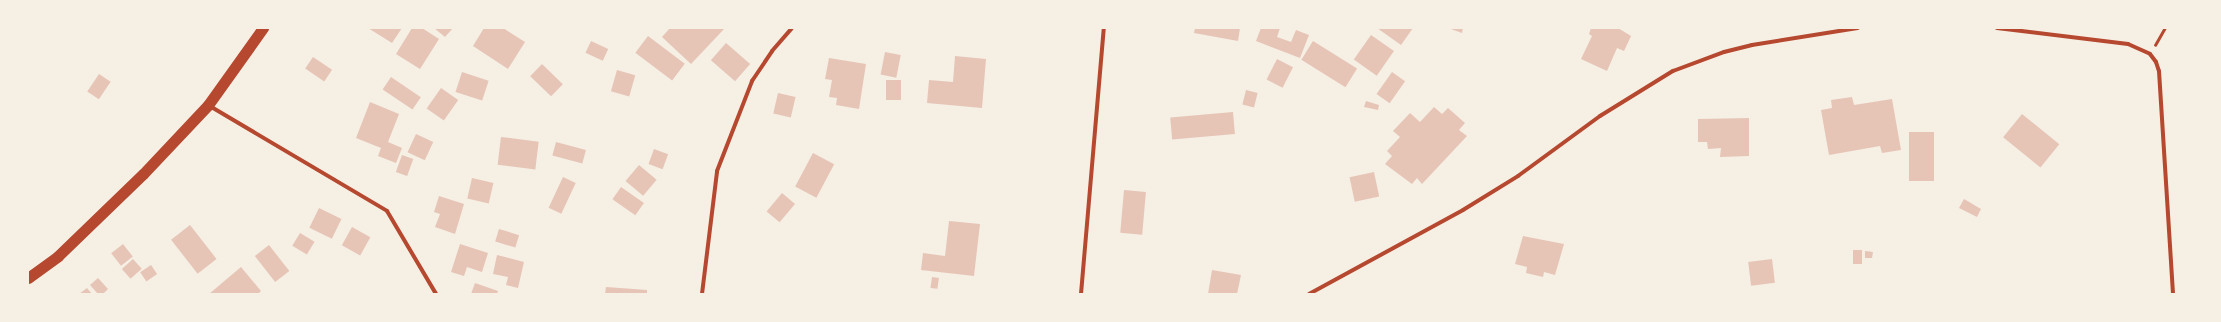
<!DOCTYPE html>
<style>
body{margin:0}
#map{position:relative;width:2221px;height:322px;overflow:hidden;background:#f6efe4;font-family:"Varela Round",sans-serif}
div>[style]{position:absolute}
.building>*{inset:0;background:#e6c5b7;transform-origin:0 0}
.path>*{height:2.5px;margin:-1.25px;padding:0 1.25px;transform-origin:1.25px;border-radius:1.25px;background:#b5482f}
.minor>*{height:4px;margin:-2px;padding:0 2px;transform-origin:2px;border-radius:2px;background:#b5482f}
.trunk>*{height:11px;margin:-5.5px;padding:0 5.5px;transform-origin:5.5px;border-radius:5.5px;background:#b5482f}
span{translate:-50% -50%;white-space:nowrap;text-align:center;line-height:1.15;-webkit-text-stroke:4px #f6efe4;paint-order:stroke}
.frame{position:absolute;inset:0;border:29px solid #f6efe4;pointer-events:none}
</style>
<div id="map">
<div class="building">
<div style="clip-path:polygon(368px 28px,402px 28px,392px 43px)"></div>
<div style="clip-path:polygon(412px 28px,422px 28px,439px 39px,420px 69px,396px 54px)"></div>
<div style="clip-path:polygon(434px 28px,453px 28px,445px 37px)"></div>
<div style="clip-path:polygon(484px 28px,503px 28px,525px 42px,508px 69px,473px 46px)"></div>
<div style="clip-path:polygon(670px 28px,725px 28px,691px 64px,662px 37px)"></div>
<div style="clip-path:polygon(1195px 28px,1240px 28px,1238px 41px,1194px 33px)"></div>
<div style="clip-path:polygon(1261px 28px,1280px 28px,1277px 37px,1291px 42px,1296px 30px,1309px 35px,1300px 58px,1256px 41px)"></div>
<div style="clip-path:polygon(1377px 28px,1413px 28px,1401px 45px)"></div>
<div style="clip-path:polygon(1448px 28px,1463px 28px,1462px 33px)"></div>
<div style="clip-path:polygon(1591px 28px,1618px 28px,1631px 36px,1624px 51px,1617px 48px,1607px 71px,1581px 59px,1592px 36px,1589px 34px)"></div>
<div style="left:1371px;top:35px;width:28px;height:30px;rotate:35deg"></div>
<div style="left:648px;top:36px;width:46px;height:21px;rotate:37deg"></div>
<div style="left:591px;top:41px;width:19px;height:13px;rotate:25deg"></div>
<div style="left:1313px;top:41px;width:52px;height:22px;rotate:32deg"></div>
<div style="left:726px;top:43px;width:32px;height:23px;rotate:41deg"></div>
<div style="left:885px;top:52px;width:16px;height:23px;rotate:11deg"></div>
<div style="clip-path:polygon(955px 56px,986px 59px,982px 108px,927px 103px,929px 80px,953px 82px)"></div>
<div style="left:313px;top:57px;width:23px;height:14px;rotate:34deg"></div>
<div style="clip-path:polygon(829px 58px,866px 64px,859px 109px,836px 105px,837px 98px,829px 97px,832px 80px,825px 79px)"></div>
<div style="left:1277px;top:59px;width:18px;height:23px;rotate:27deg"></div>
<div style="left:542px;top:64px;width:29px;height:17px;rotate:44deg"></div>
<div style="left:617px;top:70px;width:19px;height:22px;rotate:16deg"></div>
<div style="left:462px;top:72px;width:28px;height:21px;rotate:18deg"></div>
<div style="left:1392px;top:72px;width:16px;height:27px;rotate:35deg"></div>
<div style="left:99px;top:74px;width:14px;height:21px;rotate:34deg"></div>
<div style="left:391px;top:77px;width:36px;height:15px;rotate:34deg"></div>
<div style="left:886px;top:80px;width:15px;height:20px"></div>
<div style="left:441px;top:88px;width:21px;height:25px;rotate:35deg"></div>
<div style="left:1246px;top:90px;width:12px;height:15px;rotate:14deg"></div>
<div style="left:778px;top:93px;width:18px;height:21px;rotate:13deg"></div>
<div style="clip-path:polygon(1852px 97px,1854px 105px,1892px 99px,1901px 150px,1882px 153px,1880px 146px,1829px 155px,1821px 110px,1832px 108px,1831px 100px)"></div>
<div style="clip-path:polygon(1366px 101px,1379px 105px,1378px 110px,1364px 107px)"></div>
<div style="clip-path:polygon(370px 102px,399px 114px,388px 142px,402px 148px,396px 163px,378px 156px,381px 148px,356px 138px)"></div>
<div style="clip-path:polygon(1434px 107px,1442px 114px,1448px 108px,1465px 123px,1459px 130px,1467px 136px,1422px 184px,1417px 178px,1412px 184px,1385px 164px,1392px 156px,1387px 151px,1400px 137px,1393px 131px,1410px 113px,1420px 122px)"></div>
<div style="left:1233px;top:112px;width:22px;height:63px;rotate:85deg"></div>
<div style="left:2022px;top:114px;width:48px;height:30px;rotate:39deg"></div>
<div style="clip-path:polygon(1749px 118px,1749px 156px,1720px 157px,1721px 148px,1708px 149px,1707px 142px,1698px 142px,1698px 119px)"></div>
<div style="left:1909px;top:132px;width:25px;height:49px"></div>
<div style="left:416px;top:134px;width:19px;height:20px;rotate:25deg"></div>
<div style="left:501px;top:137px;width:38px;height:28px;rotate:7deg"></div>
<div style="left:556px;top:142px;width:31px;height:14px;rotate:15deg"></div>
<div style="left:654px;top:149px;width:15px;height:16px;rotate:20deg"></div>
<div style="left:813px;top:153px;width:24px;height:38px;rotate:28deg"></div>
<div style="left:402px;top:155px;width:12px;height:18px;rotate:20deg"></div>
<div style="left:639px;top:165px;width:23px;height:21px;rotate:40deg"></div>
<div style="left:1374px;top:172px;width:25px;height:25px;rotate:78deg"></div>
<div style="left:563px;top:177px;width:14px;height:34px;rotate:25deg"></div>
<div style="left:472px;top:178px;width:22px;height:21px;rotate:13deg"></div>
<div style="left:621px;top:187px;width:28px;height:15px;rotate:35deg"></div>
<div style="left:1124px;top:190px;width:22px;height:43px;rotate:5deg"></div>
<div style="left:782px;top:193px;width:17px;height:24px;rotate:40deg"></div>
<div style="clip-path:polygon(439px 196px,464px 204px,455px 234px,435px 227px,440px 214px,434px 212px)"></div>
<div style="clip-path:polygon(1964px 199px,1981px 209px,1977px 217px,1959px 208px)"></div>
<div style="left:319px;top:208px;width:25px;height:22px;rotate:26deg"></div>
<div style="clip-path:polygon(949px 221px,980px 224px,974px 276px,921px 270px,923px 253px,945px 256px)"></div>
<div style="left:190px;top:225px;width:43px;height:24px;rotate:52deg"></div>
<div style="left:352px;top:227px;width:21px;height:21px;rotate:29deg"></div>
<div style="left:499px;top:229px;width:21px;height:13px;rotate:17deg"></div>
<div style="left:300px;top:233px;width:17px;height:15px;rotate:31deg"></div>
<div style="clip-path:polygon(1523px 236px,1564px 244px,1555px 275px,1544px 272px,1543px 277px,1526px 273px,1527px 267px,1515px 264px)"></div>
<div style="left:123px;top:244px;width:16px;height:15px;rotate:52deg"></div>
<div style="clip-path:polygon(460px 244px,488px 253px,482px 272px,467px 267px,464px 276px,451px 272px)"></div>
<div style="left:269px;top:245px;width:33px;height:18px;rotate:52deg"></div>
<div style="left:1853px;top:250px;width:9px;height:14px"></div>
<div style="clip-path:polygon(1865px 251px,1873px 252px,1872px 258px,1865px 258px)"></div>
<div style="clip-path:polygon(497px 255px,524px 262px,518px 288px,506px 285px,508px 277px,493px 274px)"></div>
<div style="left:133px;top:259px;width:13px;height:15px;rotate:48deg"></div>
<div style="left:1772px;top:259px;width:24px;height:24px;rotate:83deg"></div>
<div style="left:151px;top:265px;width:11px;height:13px;rotate:56deg"></div>
<div style="clip-path:polygon(241px 267px,261px 291px,258px 294px,209px 294px)"></div>
<div style="clip-path:polygon(1212px 270px,1241px 275px,1237px 294px,1208px 294px)"></div>
<div style="left:932px;top:277px;width:7px;height:11px;rotate:8deg"></div>
<div style="clip-path:polygon(98px 278px,108px 289px,103px 294px,98px 294px,90px 285px)"></div>
<div style="clip-path:polygon(475px 283px,498px 291px,497px 294px,471px 294px)"></div>
<div style="clip-path:polygon(606px 287px,647px 290px,647px 294px,605px 294px)"></div>
<div style="clip-path:polygon(87px 288px,92px 294px,79px 294px)"></div>
</div>
<div class="path">
<div style="left:2155px;top:45px;width:20px;rotate:-60deg"></div>
</div>
<div class="minor">
<div style="left:1997px;top:28px;width:132px;rotate:7deg"></div>
<div style="left:2128px;top:44px;width:24px;rotate:24deg"></div>
<div style="left:2150px;top:54px;width:10px;rotate:53deg"></div>
<div style="left:2156px;top:62px;width:9px;rotate:72deg"></div>
<div style="left:2159px;top:71px;width:223px;rotate:86.4deg"></div>
<div style="left:208px;top:105px;width:208px;rotate:30.6deg"></div>
<div style="left:387px;top:211px;width:96px;rotate:59.4deg"></div>
<div style="left:702px;top:294px;width:124px;rotate:-83deg"></div>
<div style="left:717px;top:171px;width:97px;rotate:-68.7deg"></div>
<div style="left:752px;top:81px;width:36px;rotate:-56deg"></div>
<div style="left:772px;top:51px;width:30px;rotate:-49deg"></div>
<div style="left:1081px;top:294px;width:267px;rotate:-85.1deg"></div>
<div style="left:1309px;top:294px;width:175px;rotate:-28.6deg"></div>
<div style="left:1463px;top:210px;width:65px;rotate:-31.7deg"></div>
<div style="left:1518px;top:176px;width:102px;rotate:-36.2deg"></div>
<div style="left:1600px;top:116px;width:86px;rotate:-31.7deg"></div>
<div style="left:1673px;top:71px;width:54px;rotate:-20.4deg"></div>
<div style="left:1724px;top:52px;width:29px;rotate:-14deg"></div>
<div style="left:1752px;top:45px;width:107px;rotate:-9.1deg"></div>
</div>
<div class="trunk">
<div style="left:28px;top:278px;width:37px;rotate:-36deg"></div>
<div style="left:58px;top:256px;width:118px;rotate:-44deg"></div>
<div style="left:143px;top:174px;width:95px;rotate:-46.7deg"></div>
<div style="left:208px;top:105px;width:95px;rotate:-54.5deg"></div>
</div>
<div class="frame"></div>
</div>
